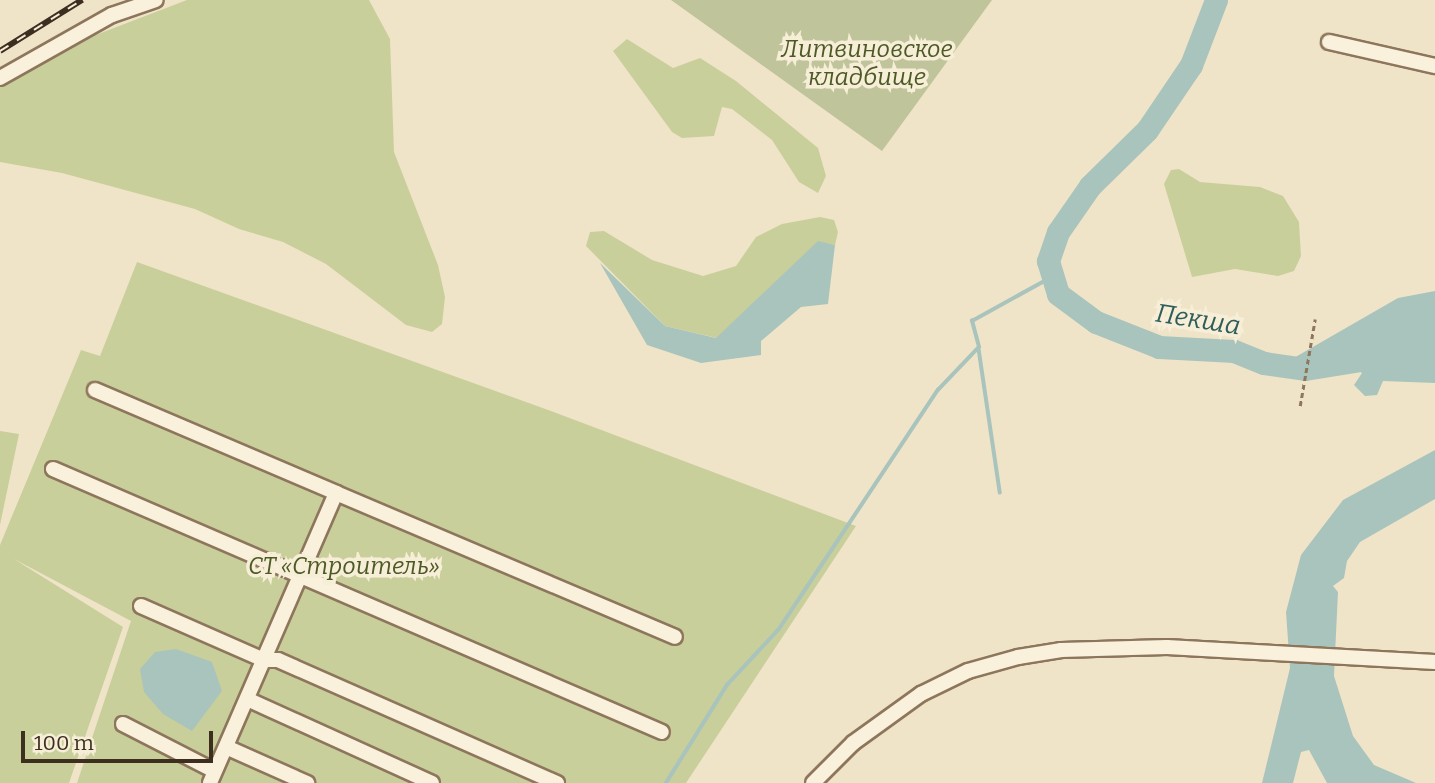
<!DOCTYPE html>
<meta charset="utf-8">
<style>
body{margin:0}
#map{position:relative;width:1435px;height:783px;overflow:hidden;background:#f0e4c8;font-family:Bitter,serif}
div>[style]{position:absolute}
.green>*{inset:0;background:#c9cf9b}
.cemetery>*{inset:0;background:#bfc49a}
.water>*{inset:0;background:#a9c4bc}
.stream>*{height:3.5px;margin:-1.75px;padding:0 1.75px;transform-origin:1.75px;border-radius:1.75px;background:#a9c4bc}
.river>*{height:23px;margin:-11.5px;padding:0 11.5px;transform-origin:11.5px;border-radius:11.5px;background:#a9c4bc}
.path>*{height:2.5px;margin-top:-1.25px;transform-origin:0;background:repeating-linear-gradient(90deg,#8d765c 0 5px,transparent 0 8.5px)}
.roads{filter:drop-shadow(2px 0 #8d765c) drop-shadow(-2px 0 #8d765c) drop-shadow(0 2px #8d765c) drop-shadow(0 -2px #8d765c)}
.minor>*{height:14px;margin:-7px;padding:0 7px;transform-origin:7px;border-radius:7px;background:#faf1dc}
.rail>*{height:6px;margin-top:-3px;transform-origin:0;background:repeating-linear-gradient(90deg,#f7eed8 0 10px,#3d2e20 0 20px);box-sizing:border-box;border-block:2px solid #3d2e20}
span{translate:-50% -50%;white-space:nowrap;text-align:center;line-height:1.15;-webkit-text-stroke:7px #f7eed8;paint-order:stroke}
.park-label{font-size:24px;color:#4d5a26;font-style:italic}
.water-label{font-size:26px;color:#2f5d5a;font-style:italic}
.scale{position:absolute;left:21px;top:731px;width:192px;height:32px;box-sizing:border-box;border:4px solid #3d2e20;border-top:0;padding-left:9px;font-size:21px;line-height:24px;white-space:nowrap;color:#3d2e20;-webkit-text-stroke:5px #f7eed8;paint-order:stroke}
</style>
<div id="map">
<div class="green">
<div style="clip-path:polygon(187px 0,369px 0,390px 39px,394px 152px,438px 265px,445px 297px,442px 324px,432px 332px,406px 325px,326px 264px,283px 242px,239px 229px,195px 209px,62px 173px,0 162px,0 82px,59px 49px)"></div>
<div style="clip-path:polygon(627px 39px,673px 68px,700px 58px,736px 81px,818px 148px,826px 176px,818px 193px,799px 182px,772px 140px,732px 109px,722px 107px,714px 136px,682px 138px,672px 132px,613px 51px)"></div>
<div style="clip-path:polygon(1179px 169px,1200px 182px,1260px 187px,1283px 196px,1299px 222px,1301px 256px,1294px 271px,1278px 276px,1235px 269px,1192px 277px,1164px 184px,1171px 170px)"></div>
<div style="clip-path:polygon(820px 217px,834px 220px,838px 232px,835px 245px,818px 242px,717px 338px,665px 326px,586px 246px,590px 232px,604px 231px,652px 260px,703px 276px,736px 266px,756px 237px,782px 224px)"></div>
<div style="clip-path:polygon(137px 262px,551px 411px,856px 526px,686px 783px,77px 783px,131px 621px,14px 559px,123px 627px,69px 783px,0 783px,0 545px,81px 350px,100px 356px)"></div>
<div style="clip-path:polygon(0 431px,19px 434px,0 525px)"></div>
</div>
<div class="cemetery">
<div style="clip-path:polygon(671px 0,992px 0,882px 151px)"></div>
</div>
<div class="water">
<div style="clip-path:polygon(818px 241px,835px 245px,828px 304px,801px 307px,761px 341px,761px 355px,701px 363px,647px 345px,600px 263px,665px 326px,716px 338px)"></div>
<div style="clip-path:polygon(1435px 291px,1435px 383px,1383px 381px,1377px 395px,1365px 396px,1354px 385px,1362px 373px,1342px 357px,1314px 378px,1279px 373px,1280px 359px,1292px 359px,1398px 298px)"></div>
<div style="clip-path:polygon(1435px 450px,1435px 499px,1360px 542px,1347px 561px,1344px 578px,1333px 586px,1338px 592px,1334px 676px,1353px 736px,1374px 765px,1416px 783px,1327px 783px,1309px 750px,1301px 752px,1293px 783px,1262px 783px,1290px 668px,1286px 612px,1301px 555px,1343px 500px)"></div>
<div style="clip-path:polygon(176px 649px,212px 662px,222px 691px,192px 731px,163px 714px,144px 692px,140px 669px,155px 652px)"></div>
</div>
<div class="stream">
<div style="left:979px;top:349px;width:145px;rotate:81.6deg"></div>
<div style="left:666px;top:783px;width:115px;rotate:-58.1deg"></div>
<div style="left:727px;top:685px;width:76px;rotate:-47.1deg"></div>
<div style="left:779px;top:629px;width:287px;rotate:-56.4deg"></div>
<div style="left:938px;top:390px;width:59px;rotate:-46.4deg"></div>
<div style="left:979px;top:347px;width:27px;rotate:-105deg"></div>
<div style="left:972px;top:321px;width:89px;rotate:-28.9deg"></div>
</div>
<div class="river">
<div style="left:1216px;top:0;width:70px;rotate:111deg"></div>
<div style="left:1191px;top:65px;width:78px;rotate:124.1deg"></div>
<div style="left:1147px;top:130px;width:80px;rotate:135.5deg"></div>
<div style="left:1090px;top:186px;width:56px;rotate:124.8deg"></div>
<div style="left:1058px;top:232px;width:31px;rotate:109deg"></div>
<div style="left:1048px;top:261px;width:34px;rotate:73deg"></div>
<div style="left:1058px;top:294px;width:47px;rotate:36.4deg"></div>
<div style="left:1096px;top:322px;width:68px;rotate:21.6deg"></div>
<div style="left:1159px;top:347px;width:75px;rotate:3.1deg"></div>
<div style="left:1234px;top:351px;width:32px;rotate:22deg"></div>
<div style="left:1264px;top:363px;width:41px;rotate:8.3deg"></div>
<div style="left:1305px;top:369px;width:132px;rotate:-9.2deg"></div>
</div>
<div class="path">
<div style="left:1300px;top:406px;width:88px;rotate:-80.2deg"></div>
</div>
<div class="roads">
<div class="minor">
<div style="left:1329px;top:42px;width:109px;rotate:12.8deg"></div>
<div style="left:0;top:78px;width:129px;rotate:-29.4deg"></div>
<div style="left:112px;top:15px;width:46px;rotate:-18.8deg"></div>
<div style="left:95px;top:390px;width:262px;rotate:23.1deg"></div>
<div style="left:336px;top:493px;width:316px;rotate:113.5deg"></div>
<div style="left:53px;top:469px;width:663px;rotate:23.36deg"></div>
<div style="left:336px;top:493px;width:368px;rotate:23deg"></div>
<div style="left:141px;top:606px;width:134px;rotate:23.7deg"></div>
<div style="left:264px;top:660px;width:14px"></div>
<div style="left:278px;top:660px;width:305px;rotate:23.8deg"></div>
<div style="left:247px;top:699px;width:203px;rotate:24.4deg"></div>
<div style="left:123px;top:724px;width:103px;rotate:27.1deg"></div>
<div style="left:226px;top:747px;width:89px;rotate:24deg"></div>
<div style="left:813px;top:783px;width:57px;rotate:-45deg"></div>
<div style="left:853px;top:743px;width:84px;rotate:-35.8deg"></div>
<div style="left:921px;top:694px;width:52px;rotate:-26.1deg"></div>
<div style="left:968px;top:671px;width:52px;rotate:-15.6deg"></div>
<div style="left:1018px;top:657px;width:44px;rotate:-9.2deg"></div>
<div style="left:1061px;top:650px;width:106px;rotate:-1.6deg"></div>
<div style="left:1167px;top:647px;width:268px;rotate:3.2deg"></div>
</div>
</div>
<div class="rail">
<div style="left:0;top:51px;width:97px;rotate:-31.9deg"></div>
</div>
<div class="park-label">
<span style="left:867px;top:64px">Литвиновское<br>кладбище</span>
<span style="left:344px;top:567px">СТ «Строитель»</span>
</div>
<div class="water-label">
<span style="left:1198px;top:320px;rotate:9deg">Пекша</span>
</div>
<div class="scale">100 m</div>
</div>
